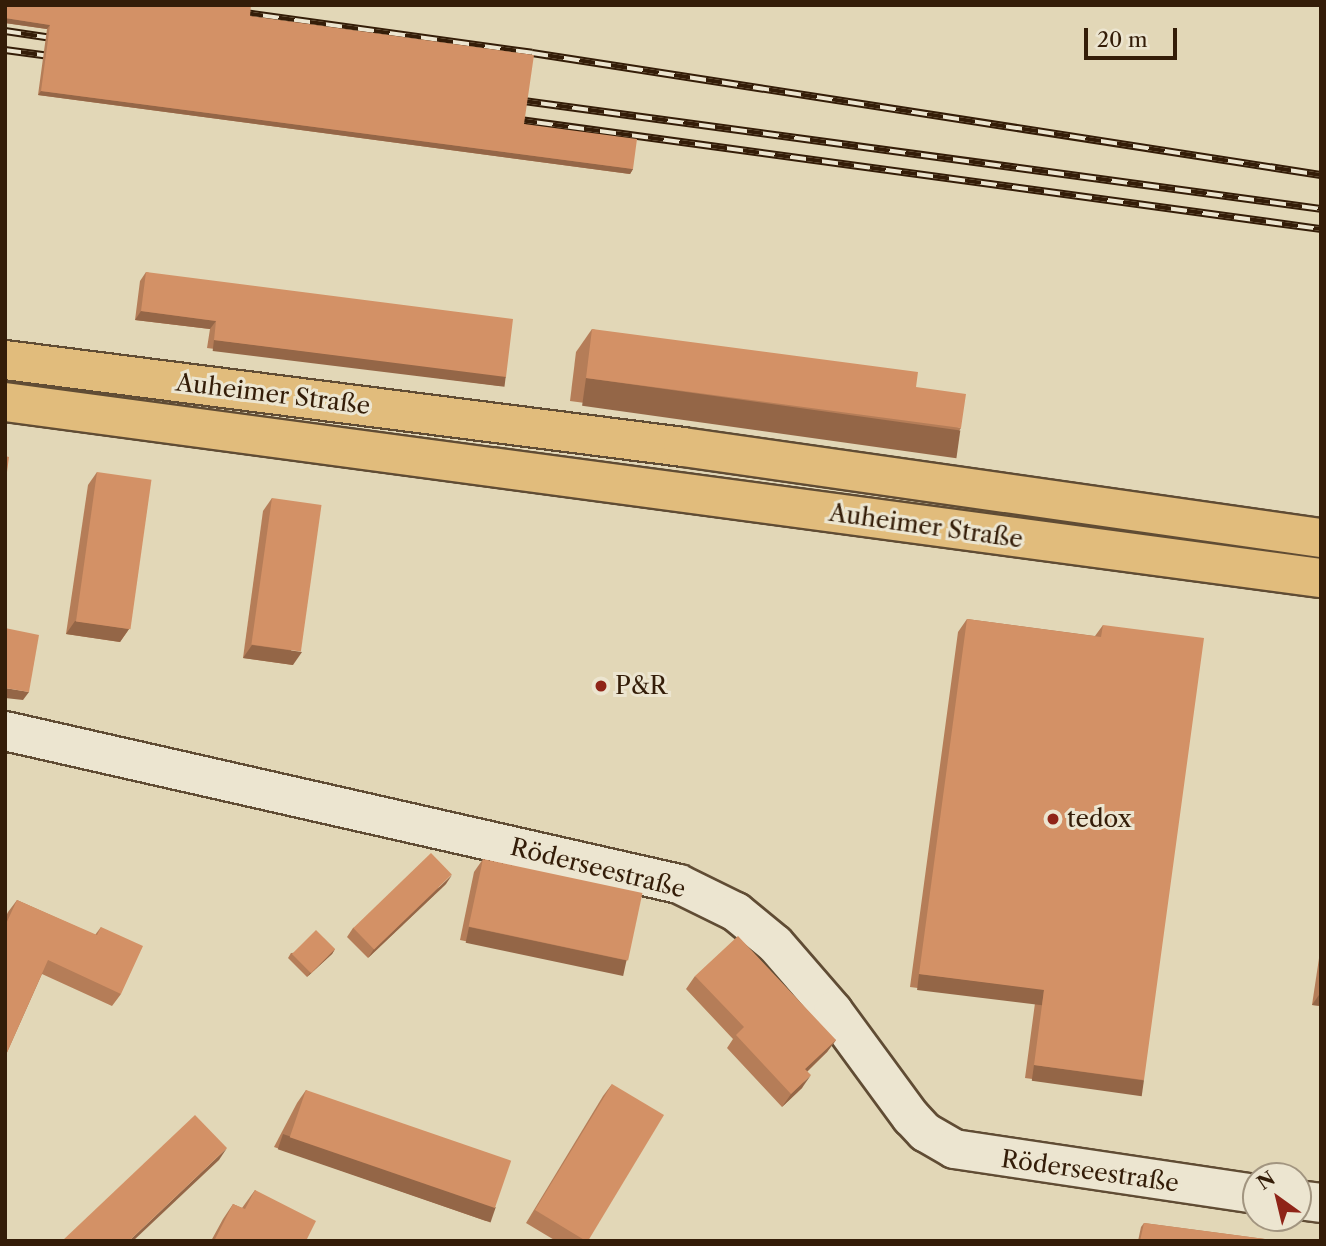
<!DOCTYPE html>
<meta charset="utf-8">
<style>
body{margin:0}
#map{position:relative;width:1326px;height:1246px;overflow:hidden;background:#e2d7b7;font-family:"Libre Caslon Text",serif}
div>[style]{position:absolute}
.roads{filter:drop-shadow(2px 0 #604c34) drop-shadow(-2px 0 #604c34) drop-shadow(0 2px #604c34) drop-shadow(0 -2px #604c34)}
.minor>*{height:38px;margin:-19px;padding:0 19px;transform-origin:19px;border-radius:19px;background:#ece5d0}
.major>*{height:38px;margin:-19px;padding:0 19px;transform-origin:19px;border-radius:19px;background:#e1bc7c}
.rail>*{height:8px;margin-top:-4px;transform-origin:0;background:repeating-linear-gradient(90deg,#ece5d0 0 16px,#341d08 0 32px);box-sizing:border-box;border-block:2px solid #341d08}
.wall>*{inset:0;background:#b57d58}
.shaded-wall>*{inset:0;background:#946647;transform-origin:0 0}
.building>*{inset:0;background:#d39166;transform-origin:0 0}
.dots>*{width:19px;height:19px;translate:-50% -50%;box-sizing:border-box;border:4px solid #ece5d0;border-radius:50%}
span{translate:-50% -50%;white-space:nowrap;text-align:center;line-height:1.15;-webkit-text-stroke:6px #ece5d0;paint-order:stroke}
.street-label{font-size:24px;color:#341d08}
.poi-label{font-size:24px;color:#341d08}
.left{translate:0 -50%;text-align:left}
.frame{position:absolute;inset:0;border:7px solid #341d08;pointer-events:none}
.north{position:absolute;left:1242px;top:1162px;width:70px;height:70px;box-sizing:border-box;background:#ece5d0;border:2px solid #a29580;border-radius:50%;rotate:326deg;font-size:19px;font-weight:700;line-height:28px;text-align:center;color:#341d08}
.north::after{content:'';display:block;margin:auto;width:24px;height:32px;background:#8f2418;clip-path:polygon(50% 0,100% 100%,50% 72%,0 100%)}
.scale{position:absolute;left:1084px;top:28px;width:93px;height:32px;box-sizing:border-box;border:4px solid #341d08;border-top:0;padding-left:9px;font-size:21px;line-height:24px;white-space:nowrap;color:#341d08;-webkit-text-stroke:5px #ece5d0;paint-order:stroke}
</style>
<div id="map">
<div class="roads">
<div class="minor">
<div style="left:5px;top:731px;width:691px;rotate:12.79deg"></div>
<div style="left:679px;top:884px;width:64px;rotate:26.2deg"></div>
<div style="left:736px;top:912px;width:50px;rotate:39.4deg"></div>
<div style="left:775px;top:944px;width:89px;rotate:49.1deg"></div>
<div style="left:833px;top:1011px;width:132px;rotate:53.7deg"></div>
<div style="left:911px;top:1117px;width:21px;rotate:47deg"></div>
<div style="left:925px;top:1132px;width:34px;rotate:30deg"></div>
<div style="left:954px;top:1149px;width:305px;rotate:8.5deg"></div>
<div style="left:1298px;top:1200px;width:23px;rotate:7deg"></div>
</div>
<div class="major">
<div style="left:5px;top:360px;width:684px;rotate:7.31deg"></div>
<div style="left:683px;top:447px;width:644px;rotate:8.12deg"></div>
<div style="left:5px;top:402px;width:1328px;rotate:7.62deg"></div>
</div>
</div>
<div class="rail">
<div style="left:231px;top:11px;width:304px;rotate:7.9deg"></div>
<div style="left:532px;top:53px;width:798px;rotate:8.79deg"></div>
<div style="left:5px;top:31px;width:61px;rotate:8.5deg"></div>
<div style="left:5px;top:50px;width:60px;rotate:7.7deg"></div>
<div style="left:509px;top:99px;width:819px;rotate:7.71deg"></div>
<div style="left:505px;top:118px;width:824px;rotate:7.75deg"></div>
</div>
<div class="wall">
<div style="clip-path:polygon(5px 5px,250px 16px,524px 124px,633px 169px,630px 174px,38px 95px,47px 29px,5px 23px)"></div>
<div style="clip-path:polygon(146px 272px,506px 377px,500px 386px,207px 348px,210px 329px,135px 320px,140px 281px)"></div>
<div style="clip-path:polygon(592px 329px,961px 428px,945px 451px,570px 401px,576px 352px)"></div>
<div style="clip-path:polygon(97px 472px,129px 629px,120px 642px,66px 634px,88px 485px)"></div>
<div style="clip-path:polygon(272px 498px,293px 665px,243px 658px,263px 511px)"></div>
<div style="clip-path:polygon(967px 619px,1095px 636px,1103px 625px,1144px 1080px,1135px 1093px,1025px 1078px,1035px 1003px,910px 987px,958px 632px)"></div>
<div style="clip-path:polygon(483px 859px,627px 960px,618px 973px,460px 940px,474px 872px)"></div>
<div style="clip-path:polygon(446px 884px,368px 958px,347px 937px,353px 928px)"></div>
<div style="clip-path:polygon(17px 900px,95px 935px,101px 927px,121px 994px,112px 1006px,42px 974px,5px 1057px,5px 918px,8px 912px)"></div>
<div style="clip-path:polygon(1321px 945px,1321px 1006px,1312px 1005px)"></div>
<div style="clip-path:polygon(335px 949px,332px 954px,307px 977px,288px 958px,291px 953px)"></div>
<div style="clip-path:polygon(695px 976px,836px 1040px,827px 1052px,807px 1072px,802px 1088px,782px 1107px,727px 1048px,733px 1039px,686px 989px)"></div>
<div style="clip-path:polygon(612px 1084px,588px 1241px,556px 1241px,526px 1223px,603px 1096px)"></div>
<div style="clip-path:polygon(306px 1090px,495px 1209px,486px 1221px,274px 1147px,297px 1103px)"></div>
<div style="clip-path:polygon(255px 1190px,306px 1241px,211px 1241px,223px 1219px,233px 1204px,242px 1208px)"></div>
<div style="clip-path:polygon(1144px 1223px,1280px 1241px,1138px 1241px,1141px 1227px)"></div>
</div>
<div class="shaded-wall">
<div style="clip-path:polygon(5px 18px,50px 25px,47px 29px,5px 23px)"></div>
<div style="clip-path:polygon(41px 91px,633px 169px,630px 174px,38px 95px)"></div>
<div style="clip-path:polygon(141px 311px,216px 321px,210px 329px,135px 320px)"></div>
<div style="left:214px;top:340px;width:294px;height:11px;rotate:7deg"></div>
<div style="left:586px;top:378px;width:378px;height:28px;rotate:8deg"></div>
<div style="clip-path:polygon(75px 621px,129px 629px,120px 642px,66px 634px)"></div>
<div style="clip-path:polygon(252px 645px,302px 652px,293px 665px,243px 658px)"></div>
<div style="clip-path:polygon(5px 688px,29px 692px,23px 700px,5px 698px)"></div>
<div style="clip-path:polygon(452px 875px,446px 884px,368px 958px,374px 949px)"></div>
<div style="left:469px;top:927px;width:161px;height:16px;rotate:12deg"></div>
<div style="clip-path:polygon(335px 949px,332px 954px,307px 977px,310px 973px)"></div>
<div style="left:919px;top:974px;width:126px;height:16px;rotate:7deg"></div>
<div style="clip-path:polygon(1321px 992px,1321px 1006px,1312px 1005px)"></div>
<div style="clip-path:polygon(836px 1040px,827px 1052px,796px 1082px,805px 1069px)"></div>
<div style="left:1034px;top:1065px;width:111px;height:16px;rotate:8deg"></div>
<div style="clip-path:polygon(811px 1075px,802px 1088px,782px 1107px,791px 1094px)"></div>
<div style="left:283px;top:1134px;width:225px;height:16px;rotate:19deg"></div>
<div style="clip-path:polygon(227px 1148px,219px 1160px,133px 1241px,129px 1241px)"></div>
</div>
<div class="building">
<div style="clip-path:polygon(5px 5px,251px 5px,250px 16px,534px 55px,524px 124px,637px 139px,633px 169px,41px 91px,50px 25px,5px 18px)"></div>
<div style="clip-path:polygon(146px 272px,513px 319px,506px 377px,214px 340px,216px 321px,141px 311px)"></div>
<div style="clip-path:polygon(592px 329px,918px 372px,916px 387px,966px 394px,961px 428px,586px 378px)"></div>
<div style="clip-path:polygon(5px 456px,9px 457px,5px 487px)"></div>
<div style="left:97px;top:472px;width:55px;height:151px;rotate:8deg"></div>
<div style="left:272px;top:498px;width:50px;height:148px;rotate:8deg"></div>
<div style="clip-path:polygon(967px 619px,1101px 637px,1103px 625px,1204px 638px,1144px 1080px,1034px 1065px,1044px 990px,919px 974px)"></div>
<div style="clip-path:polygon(5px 628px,39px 635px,29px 692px,5px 688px)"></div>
<div style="left:431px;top:853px;width:30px;height:108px;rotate:46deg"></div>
<div style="left:483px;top:859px;width:163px;height:69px;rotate:12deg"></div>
<div style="clip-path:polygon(17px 900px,97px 935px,101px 927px,143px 946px,121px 994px,48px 960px,5px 1057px,5px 926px)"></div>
<div style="left:316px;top:930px;width:27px;height:34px;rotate:45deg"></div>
<div style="clip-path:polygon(738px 936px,836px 1040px,805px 1069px,811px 1075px,791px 1094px,736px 1035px,744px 1027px,695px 976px)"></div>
<div style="clip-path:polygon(612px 1084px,664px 1115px,588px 1241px,586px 1241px,535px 1210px)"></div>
<div style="left:306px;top:1090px;width:217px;height:50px;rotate:19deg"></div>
<div style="clip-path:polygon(195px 1115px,227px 1148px,129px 1241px,62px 1241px)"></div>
<div style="clip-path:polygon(255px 1190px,316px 1221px,306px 1241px,214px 1241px,233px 1204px,245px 1209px)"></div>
<div style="clip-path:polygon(1144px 1223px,1280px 1241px,1140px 1241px)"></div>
</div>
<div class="dots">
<div style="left:601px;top:686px;background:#8f2418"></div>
<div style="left:1053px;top:819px;background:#8f2418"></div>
</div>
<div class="street-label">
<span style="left:273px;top:394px;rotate:7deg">Auheimer Straße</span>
<span style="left:926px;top:526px;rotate:8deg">Auheimer Straße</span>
<span style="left:598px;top:868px;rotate:14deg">Röderseestraße</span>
<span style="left:1090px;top:1171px;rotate:8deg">Röderseestraße</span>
</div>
<div class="poi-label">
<span class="left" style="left:615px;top:686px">P&amp;R</span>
<span class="left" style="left:1067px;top:819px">tedox</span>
</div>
<div class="frame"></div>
<div class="north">N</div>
<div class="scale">20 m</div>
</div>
